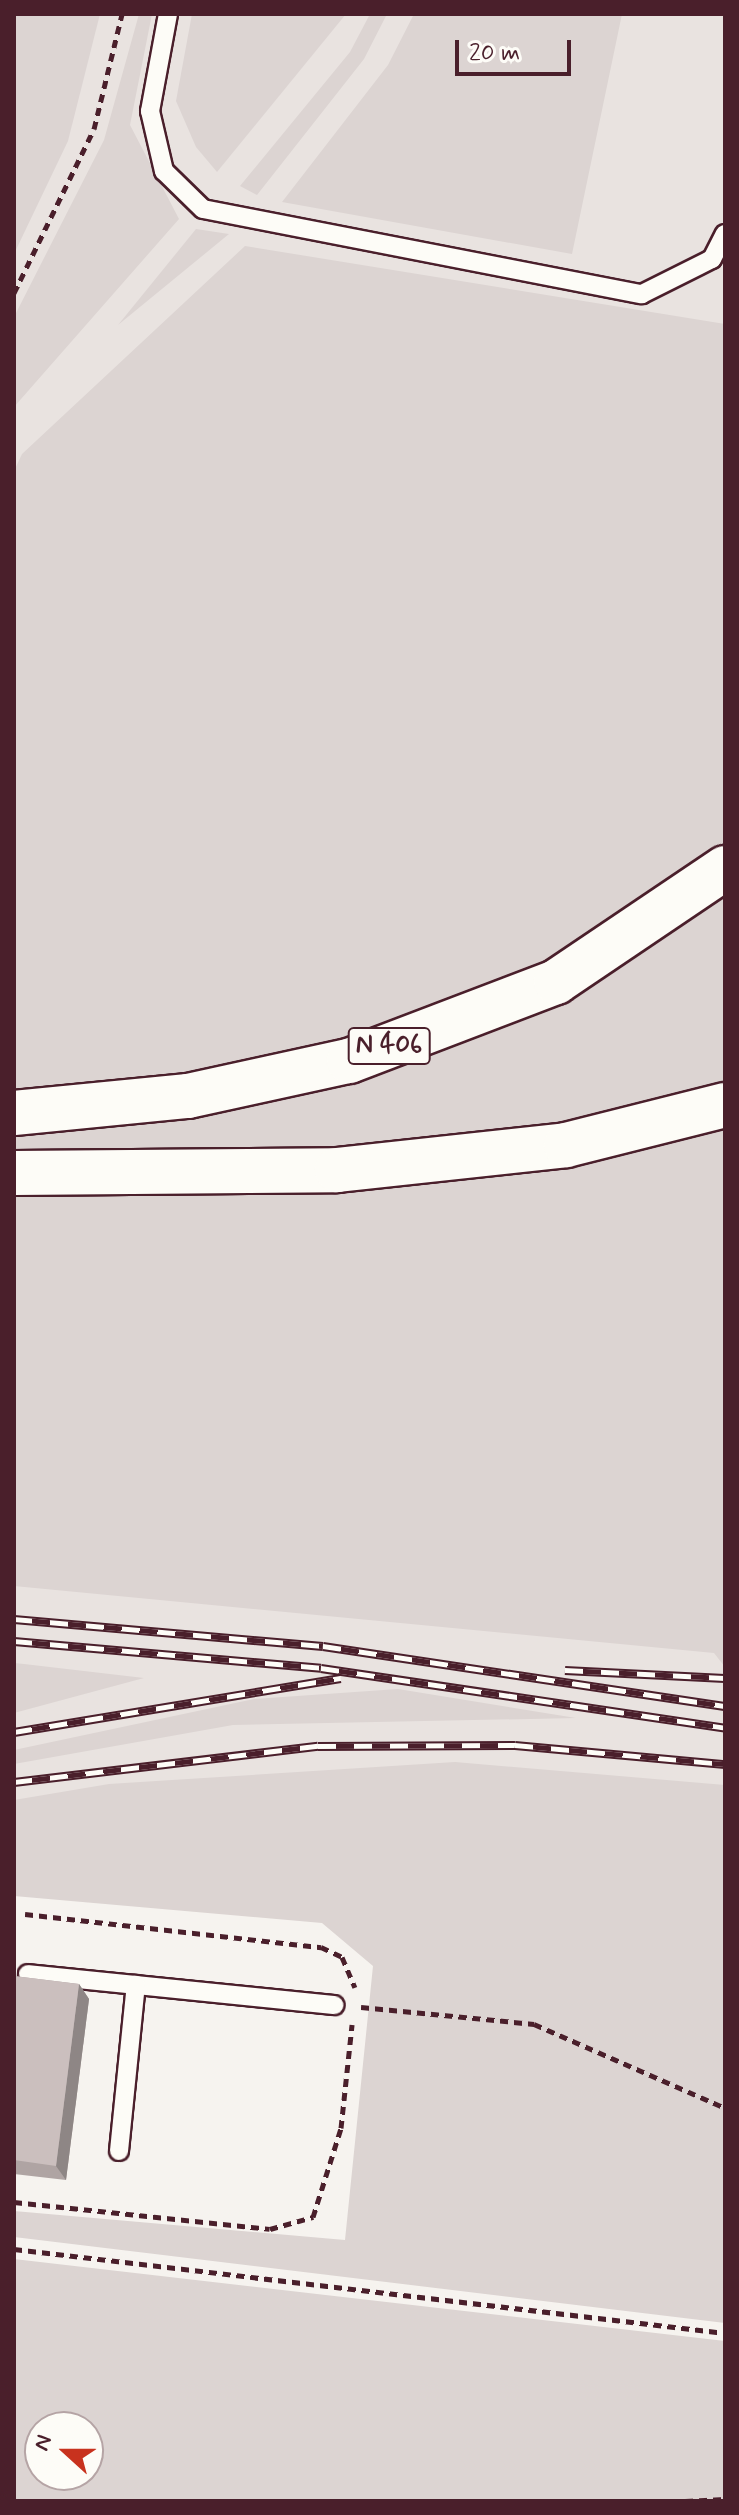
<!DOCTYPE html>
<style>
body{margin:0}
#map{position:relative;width:739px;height:2515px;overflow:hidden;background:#f6f3ef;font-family:Mynerve,sans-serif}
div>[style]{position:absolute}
.built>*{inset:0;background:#e9e3e0}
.green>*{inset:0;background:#dcd4d2}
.path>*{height:5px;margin-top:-2.5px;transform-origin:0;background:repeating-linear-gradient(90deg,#4a1f2b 0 8px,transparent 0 14px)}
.roads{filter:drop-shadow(2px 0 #4a1f2b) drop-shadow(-2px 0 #4a1f2b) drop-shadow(0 2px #4a1f2b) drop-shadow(0 -2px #4a1f2b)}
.lane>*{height:18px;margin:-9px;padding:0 9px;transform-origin:9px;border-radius:9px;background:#fdfcf7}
.highway>*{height:44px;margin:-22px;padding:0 22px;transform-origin:22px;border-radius:22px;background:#fdfcf7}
.rail>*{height:9px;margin-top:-4.5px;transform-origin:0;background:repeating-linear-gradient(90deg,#fdfcf7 0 18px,#4a1f2b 0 36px);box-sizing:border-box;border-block:2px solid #4a1f2b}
.wall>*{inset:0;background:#afa4a3}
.shaded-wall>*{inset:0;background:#8e8685}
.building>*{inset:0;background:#cbbfbe}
span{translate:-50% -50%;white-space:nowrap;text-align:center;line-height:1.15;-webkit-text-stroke:6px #fdfcf7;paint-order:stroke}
.shield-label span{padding:2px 6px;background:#fdfcf7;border:2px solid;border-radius:6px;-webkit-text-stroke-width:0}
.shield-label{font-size:26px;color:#4a1f2b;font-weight:700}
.frame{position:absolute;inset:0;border:16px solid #4a1f2b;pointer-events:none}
.north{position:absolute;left:24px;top:2411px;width:80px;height:80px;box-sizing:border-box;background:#fdfcf7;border:2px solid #b5a4a5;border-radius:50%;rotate:291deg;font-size:22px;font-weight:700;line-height:32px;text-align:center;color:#4a1f2b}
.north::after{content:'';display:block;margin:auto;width:28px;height:36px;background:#c8321e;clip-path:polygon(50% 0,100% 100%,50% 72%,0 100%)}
.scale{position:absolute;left:455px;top:40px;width:116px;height:36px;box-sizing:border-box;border:4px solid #4a1f2b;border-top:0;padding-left:10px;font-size:24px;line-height:28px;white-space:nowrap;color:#4a1f2b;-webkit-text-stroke:6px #fdfcf7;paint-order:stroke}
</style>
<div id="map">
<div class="built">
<div style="clip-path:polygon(14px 14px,725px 14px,725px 377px,14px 543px)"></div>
<div style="clip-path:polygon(14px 1483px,725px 1558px,725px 2001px,14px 1834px)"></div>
</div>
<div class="green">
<div style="clip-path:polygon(14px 14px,100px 14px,68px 141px,14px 254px)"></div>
<div style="clip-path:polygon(139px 14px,152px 14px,130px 125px,179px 219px,14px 407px,14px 317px,104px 140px)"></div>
<div style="clip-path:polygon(192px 14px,346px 14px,217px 172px,196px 147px,176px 101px)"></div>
<div style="clip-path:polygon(370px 14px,387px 14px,364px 59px,257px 195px,240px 186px,350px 52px)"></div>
<div style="clip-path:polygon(414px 14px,622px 14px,572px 254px,282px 202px,388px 65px)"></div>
<div style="clip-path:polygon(196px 229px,229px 234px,118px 325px)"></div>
<div style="clip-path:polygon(245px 246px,725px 324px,725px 1667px,714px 1653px,14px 1586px,14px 471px,22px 454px)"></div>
<div style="clip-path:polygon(14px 1663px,24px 1664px,144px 1678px,14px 1713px)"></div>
<div style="clip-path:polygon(398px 1689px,576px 1718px,233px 1725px,14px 1764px,14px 1750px,254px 1699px)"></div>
<div style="clip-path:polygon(455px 1762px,725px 1785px,725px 2323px,14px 2237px,14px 2211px,345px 2240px,373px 1966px,322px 1923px,14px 1896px,14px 1800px,109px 1784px)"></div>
<div style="clip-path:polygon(evenodd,14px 2259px,725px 2341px,725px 2501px,14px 2501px,14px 2259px,40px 2427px,88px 2427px,88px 2475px,40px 2475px,40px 2427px)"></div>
</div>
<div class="path">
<div style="left:14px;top:293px;width:182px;rotate:-64deg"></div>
<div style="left:94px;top:129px;width:118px;rotate:-76.3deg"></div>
<div style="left:25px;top:1914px;width:298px;rotate:6.4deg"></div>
<div style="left:321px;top:1947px;width:23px;rotate:25deg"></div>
<div style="left:342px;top:1957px;width:33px;rotate:67deg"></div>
<div style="left:361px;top:2007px;width:174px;rotate:5.6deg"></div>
<div style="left:534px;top:2024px;width:209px;rotate:23.7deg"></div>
<div style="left:14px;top:2202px;width:257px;rotate:6deg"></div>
<div style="left:270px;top:2229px;width:45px;rotate:-15.6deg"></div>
<div style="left:313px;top:2217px;width:93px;rotate:-72.5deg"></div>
<div style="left:341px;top:2128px;width:104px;rotate:-83.9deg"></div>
<div style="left:14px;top:2249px;width:716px;rotate:6.74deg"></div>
<div style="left:685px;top:2501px;width:40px;rotate:-2.9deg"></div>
</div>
<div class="roads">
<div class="lane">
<div style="left:168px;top:14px;width:99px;rotate:100.5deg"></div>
<div style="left:150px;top:111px;width:62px;rotate:76.9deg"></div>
<div style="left:164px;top:171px;width:54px;rotate:44.3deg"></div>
<div style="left:203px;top:209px;width:447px;rotate:11deg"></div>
<div style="left:642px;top:294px;width:78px;rotate:-26.6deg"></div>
<div style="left:712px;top:259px;width:28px;rotate:-63deg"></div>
<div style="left:28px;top:1974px;width:308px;rotate:5.8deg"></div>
<div style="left:119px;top:2151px;width:167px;rotate:-84.2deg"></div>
</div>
<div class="highway">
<div style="left:14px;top:1113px;width:175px;rotate:-5.6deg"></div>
<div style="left:188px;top:1096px;width:165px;rotate:-12.3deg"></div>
<div style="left:349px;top:1061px;width:222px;rotate:-20.9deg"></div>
<div style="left:556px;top:982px;width:204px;rotate:-34deg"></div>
<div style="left:14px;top:1173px;width:323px;rotate:-0.5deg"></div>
<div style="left:337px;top:1170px;width:230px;rotate:-6.2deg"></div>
<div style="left:566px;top:1145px;width:164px;rotate:-14.1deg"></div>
</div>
</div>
<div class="rail">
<div style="left:14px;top:1619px;width:310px;rotate:5deg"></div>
<div style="left:323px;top:1646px;width:406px;rotate:8.5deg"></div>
<div style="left:14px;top:1641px;width:308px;rotate:5deg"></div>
<div style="left:321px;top:1668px;width:408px;rotate:8.4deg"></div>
<div style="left:565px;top:1670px;width:160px;rotate:2.9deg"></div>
<div style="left:14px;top:1732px;width:331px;rotate:-9.4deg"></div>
<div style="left:14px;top:1782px;width:306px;rotate:-6.8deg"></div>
<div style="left:318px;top:1746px;width:197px;rotate:-0.3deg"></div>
<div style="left:515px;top:1745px;width:211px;rotate:5.2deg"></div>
</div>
<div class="wall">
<div style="clip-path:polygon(14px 1976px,79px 1984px,89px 1999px,66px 2180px,14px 2174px)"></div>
</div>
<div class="shaded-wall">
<div style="clip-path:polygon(79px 1984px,89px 1999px,66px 2180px,56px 2166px)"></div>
</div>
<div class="building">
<div style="clip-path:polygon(14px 1976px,79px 1984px,56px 2166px,14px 2160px)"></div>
</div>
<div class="shield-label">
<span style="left:389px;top:1046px">N 406</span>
</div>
<div class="frame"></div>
<div class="north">N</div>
<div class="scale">20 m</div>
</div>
